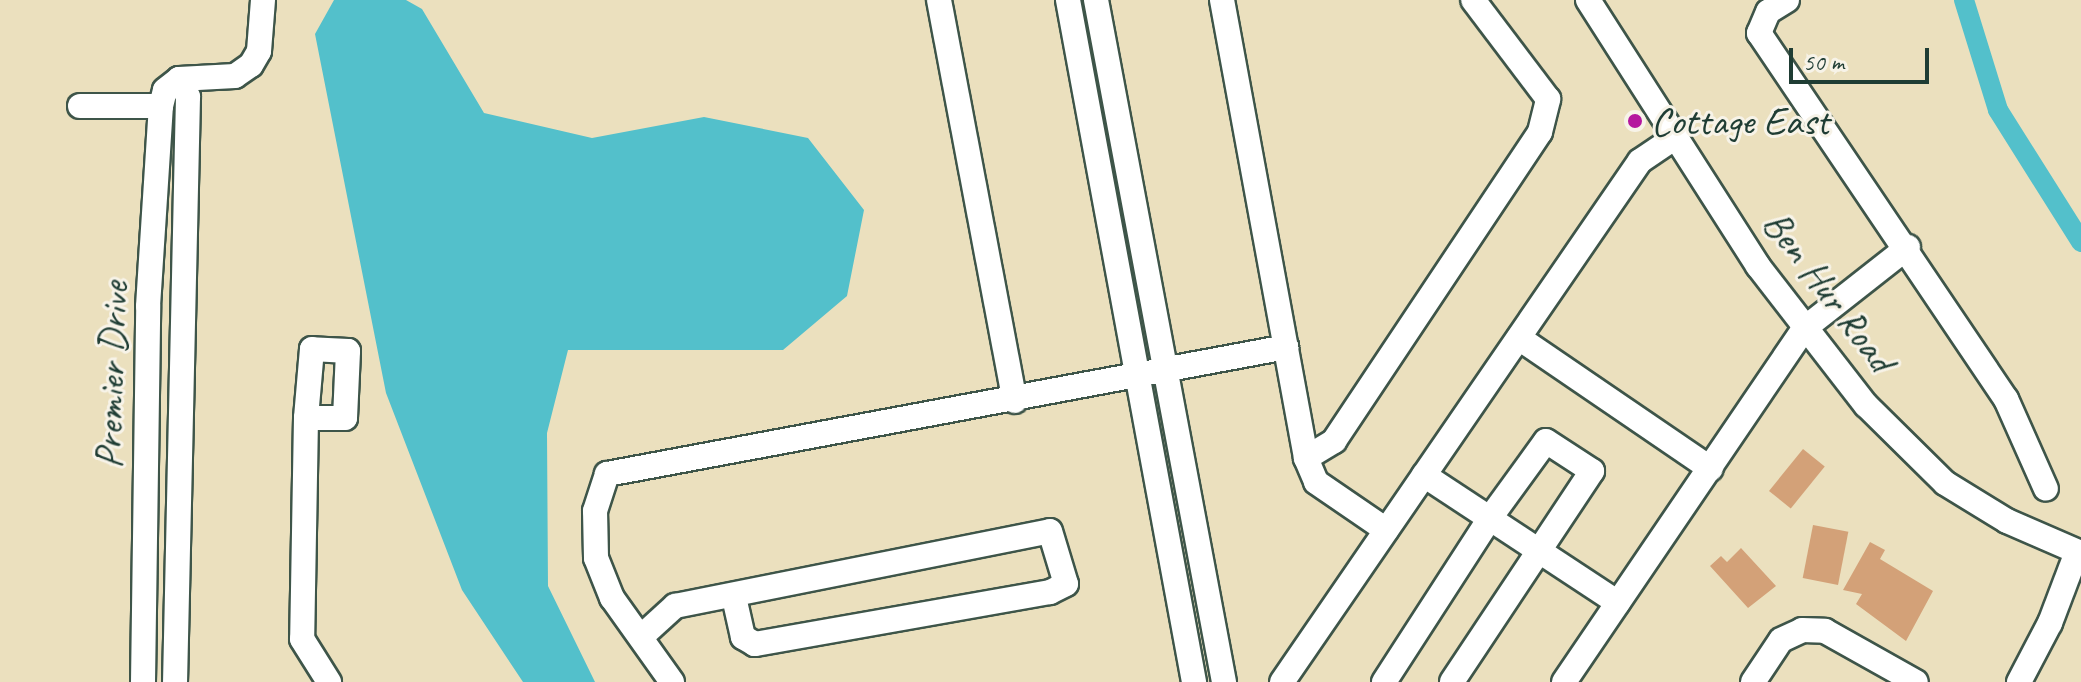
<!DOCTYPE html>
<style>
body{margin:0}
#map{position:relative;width:2081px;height:682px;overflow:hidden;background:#ebe0be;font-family:Caveat,sans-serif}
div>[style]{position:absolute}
.water>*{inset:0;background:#53c0cb}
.canal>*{height:20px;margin:-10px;padding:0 10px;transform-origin:10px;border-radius:10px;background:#53c0cb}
.building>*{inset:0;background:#d3a178;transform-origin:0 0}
.roads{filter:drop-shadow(2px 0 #3e5549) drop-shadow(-2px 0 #3e5549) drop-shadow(0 2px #3e5549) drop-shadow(0 -2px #3e5549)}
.minor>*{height:24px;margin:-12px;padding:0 12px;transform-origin:12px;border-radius:12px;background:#fff}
.dots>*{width:22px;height:22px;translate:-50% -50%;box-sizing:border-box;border:4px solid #f7f3e8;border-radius:50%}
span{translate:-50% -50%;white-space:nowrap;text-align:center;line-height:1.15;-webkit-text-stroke:6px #f7f3e8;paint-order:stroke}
.poi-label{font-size:40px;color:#1f3d34}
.left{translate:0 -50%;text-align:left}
.street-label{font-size:40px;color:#1f3d34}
.scale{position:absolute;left:1789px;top:48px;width:140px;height:36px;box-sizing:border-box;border:4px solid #1f3d34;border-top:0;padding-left:10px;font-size:24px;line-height:28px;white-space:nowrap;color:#1f3d34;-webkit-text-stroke:6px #f7f3e8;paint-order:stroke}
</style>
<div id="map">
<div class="water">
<div style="clip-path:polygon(334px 0,406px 0,422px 9px,484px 113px,592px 138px,704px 117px,808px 138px,864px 210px,847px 296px,783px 350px,568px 350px,547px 433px,548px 586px,595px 682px,523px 682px,462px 590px,386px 393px,315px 34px)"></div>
</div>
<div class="canal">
<div style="left:1964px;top:0;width:115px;rotate:72.8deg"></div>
<div style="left:1998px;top:110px;width:156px;rotate:57.8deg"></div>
</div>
<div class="building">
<div style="left:1803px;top:449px;width:28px;height:54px;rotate:39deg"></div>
<div style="left:1813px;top:525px;width:36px;height:54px;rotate:11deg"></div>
<div style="clip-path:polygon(1870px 542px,1885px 550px,1880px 559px,1933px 591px,1906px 641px,1856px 604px,1862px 594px,1843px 590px)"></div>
<div style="clip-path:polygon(1741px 548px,1776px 586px,1748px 608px,1710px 566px,1721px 556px,1727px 562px)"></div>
</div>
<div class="roads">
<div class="minor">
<div style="left:939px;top:0;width:408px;rotate:79.3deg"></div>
<div style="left:1068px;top:0;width:694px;rotate:79.53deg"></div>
<div style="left:1096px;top:0;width:694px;rotate:79.37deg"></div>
<div style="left:1222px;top:0;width:466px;rotate:79.6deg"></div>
<div style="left:1306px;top:458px;width:33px;rotate:-31deg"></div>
<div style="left:1334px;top:441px;width:371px;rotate:-56.3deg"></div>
<div style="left:1540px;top:132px;width:34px;rotate:-76deg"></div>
<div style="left:1548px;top:99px;width:124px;rotate:-127.1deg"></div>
<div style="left:1588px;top:0;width:316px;rotate:57.4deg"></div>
<div style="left:1758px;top:266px;width:176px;rotate:52.2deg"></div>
<div style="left:1866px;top:405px;width:111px;rotate:44.6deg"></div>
<div style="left:1945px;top:483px;width:73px;rotate:31.5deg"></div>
<div style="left:2007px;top:521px;width:81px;rotate:23.4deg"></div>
<div style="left:1787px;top:0;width:22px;rotate:148deg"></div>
<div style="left:1768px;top:12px;width:23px;rotate:113deg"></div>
<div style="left:1759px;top:33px;width:442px;rotate:56deg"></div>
<div style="left:2006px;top:399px;width:98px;rotate:66deg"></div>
<div style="left:179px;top:79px;width:56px;rotate:-3.1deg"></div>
<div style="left:235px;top:76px;width:19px;rotate:-35deg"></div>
<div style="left:251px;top:65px;width:16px;rotate:-60deg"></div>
<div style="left:259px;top:51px;width:51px;rotate:-85.5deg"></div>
<div style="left:80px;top:106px;width:81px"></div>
<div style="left:1519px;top:338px;width:232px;rotate:34.3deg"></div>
<div style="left:306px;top:418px;width:39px"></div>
<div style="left:345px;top:418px;width:67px;rotate:-87.4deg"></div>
<div style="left:348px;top:351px;width:36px;rotate:-177deg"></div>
<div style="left:312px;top:349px;width:69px;rotate:95deg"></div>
<div style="left:306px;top:418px;width:221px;rotate:91deg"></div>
<div style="left:302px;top:639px;width:51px;rotate:57.9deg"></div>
<div style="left:1306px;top:458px;width:26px;rotate:67deg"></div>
<div style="left:1316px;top:482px;width:85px;rotate:34.4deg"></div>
<div style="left:1424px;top:475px;width:232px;rotate:33.4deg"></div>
<div style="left:642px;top:636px;width:45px;rotate:-42.3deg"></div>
<div style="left:675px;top:606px;width:382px;rotate:-11.3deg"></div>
<div style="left:1050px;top:531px;width:55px;rotate:73.2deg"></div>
<div style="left:1066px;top:584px;width:18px;rotate:153deg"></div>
<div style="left:1050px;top:592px;width:300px;rotate:170deg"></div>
<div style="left:755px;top:644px;width:14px;rotate:-150deg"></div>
<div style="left:743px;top:637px;width:41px;rotate:-102.7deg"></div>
<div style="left:143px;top:682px;width:376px;rotate:-89.2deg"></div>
<div style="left:148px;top:306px;width:200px;rotate:-86.3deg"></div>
<div style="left:161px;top:106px;width:16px;rotate:-76deg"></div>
<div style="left:165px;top:90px;width:18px;rotate:-38deg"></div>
<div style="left:179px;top:79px;width:20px;rotate:63deg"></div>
<div style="left:188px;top:97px;width:585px;rotate:91.27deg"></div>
<div style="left:672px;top:682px;width:103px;rotate:-125.5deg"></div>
<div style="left:612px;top:598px;width:43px;rotate:-111.8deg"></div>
<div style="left:596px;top:558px;width:47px;rotate:-91.2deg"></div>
<div style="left:595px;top:511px;width:39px;rotate:-72deg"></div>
<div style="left:607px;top:474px;width:691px;rotate:-10.59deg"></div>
<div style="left:1282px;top:682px;width:632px;rotate:-55.51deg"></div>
<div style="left:1640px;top:161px;width:45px;rotate:-34deg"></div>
<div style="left:1384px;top:682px;width:195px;rotate:-57.1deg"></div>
<div style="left:1490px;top:518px;width:95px;rotate:-54deg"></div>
<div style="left:1546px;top:441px;width:55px;rotate:33.1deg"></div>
<div style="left:1592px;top:471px;width:253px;rotate:123.6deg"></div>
<div style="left:1564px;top:682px;width:428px;rotate:-55.8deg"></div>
<div style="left:1805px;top:328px;width:131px;rotate:-38.2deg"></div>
<div style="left:1753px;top:682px;width:50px;rotate:-56.3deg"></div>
<div style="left:1781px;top:640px;width:23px;rotate:-25deg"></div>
<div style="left:1802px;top:630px;width:23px;rotate:2deg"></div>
<div style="left:1825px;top:631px;width:104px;rotate:29.3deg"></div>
<div style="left:2019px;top:682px;width:67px;rotate:-62.3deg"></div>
<div style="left:2050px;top:623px;width:76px;rotate:-69.2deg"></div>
</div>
</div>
<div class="dots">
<div style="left:1635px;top:121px;background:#b5179e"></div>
</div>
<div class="poi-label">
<span class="left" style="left:1651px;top:121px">Cottage East</span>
</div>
<div class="street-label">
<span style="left:1829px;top:291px;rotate:53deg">Ben Hur Road</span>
<span style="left:111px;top:375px;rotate:-88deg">Premier Drive</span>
</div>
<div class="scale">50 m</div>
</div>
